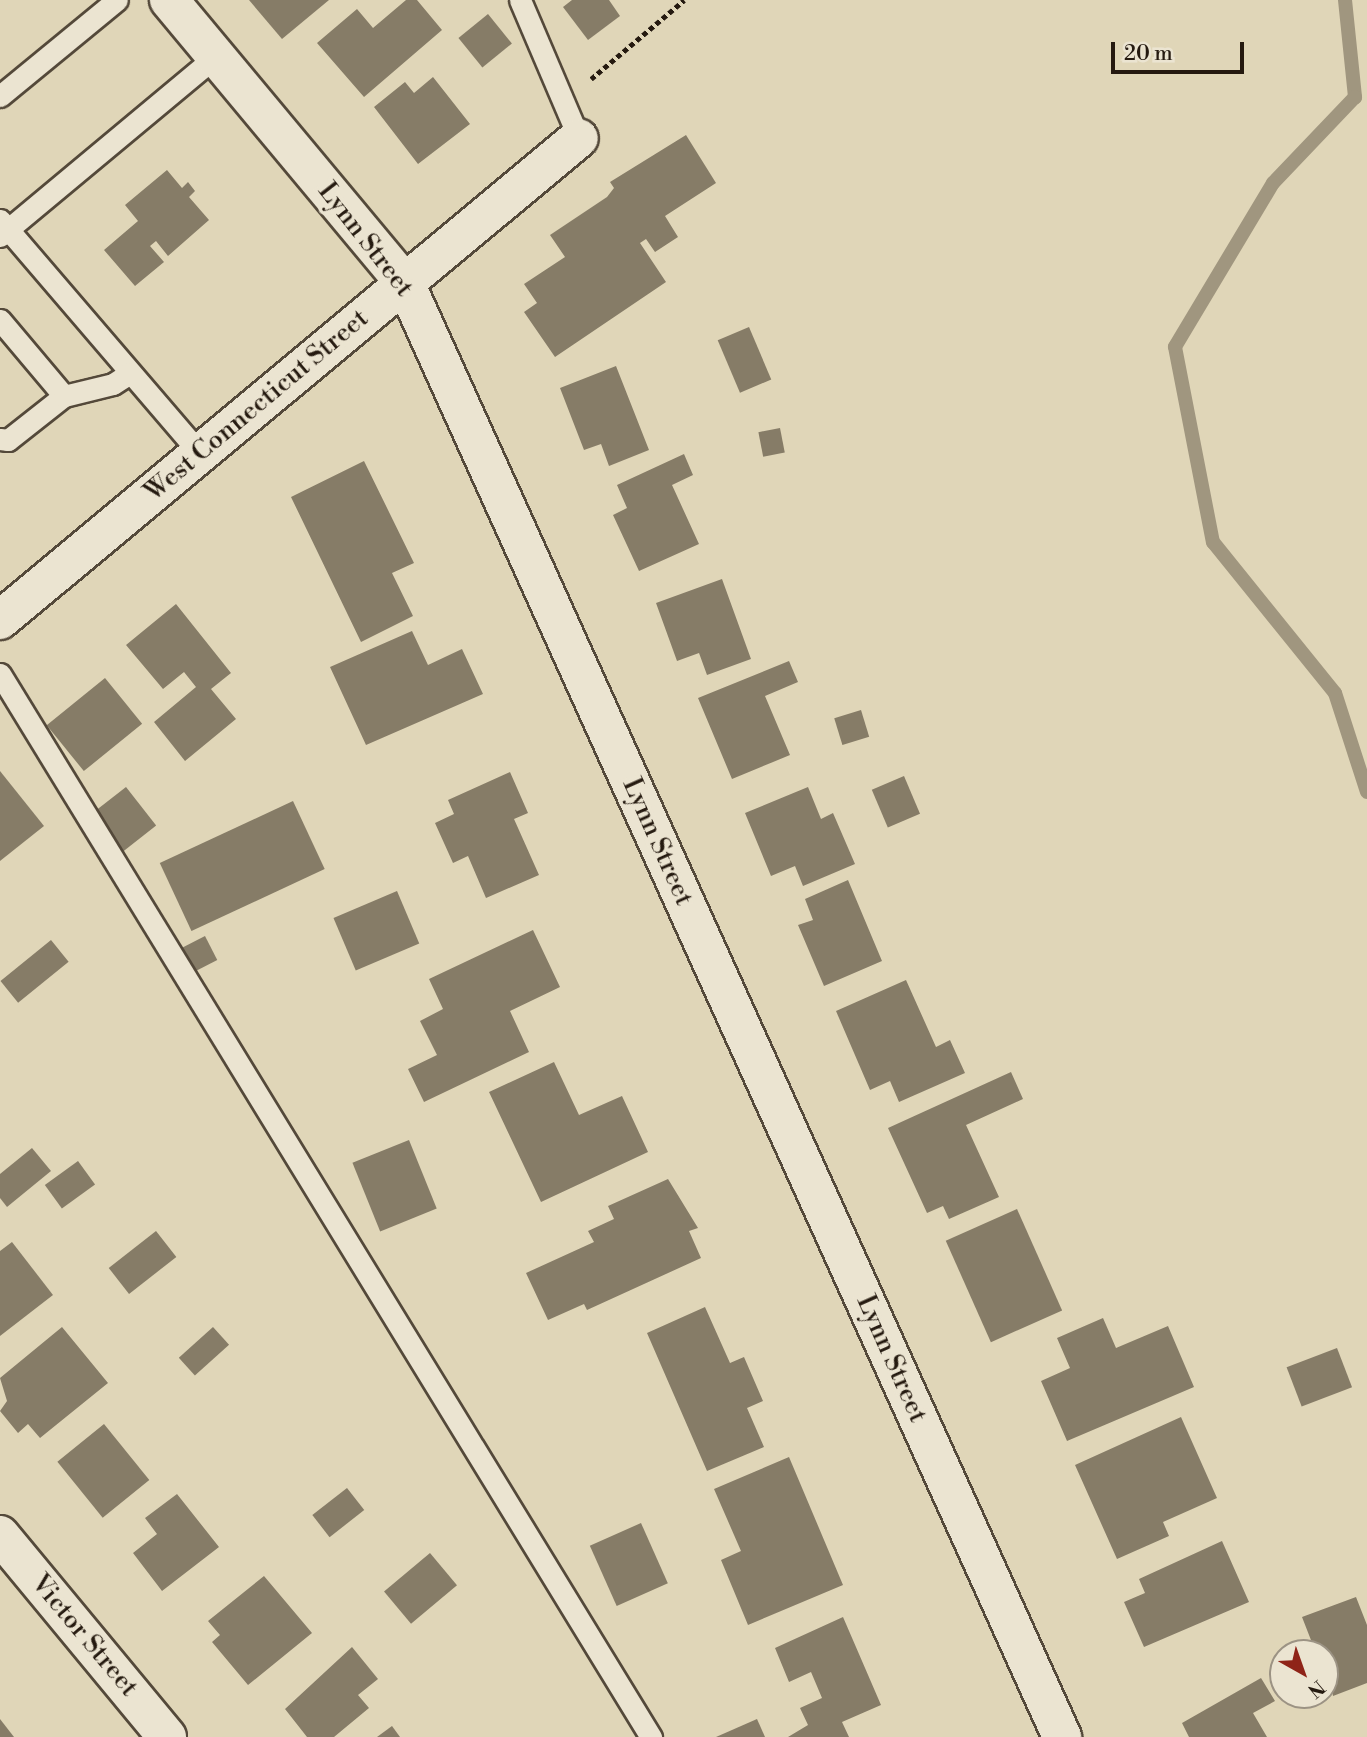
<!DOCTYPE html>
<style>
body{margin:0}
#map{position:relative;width:1367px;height:1737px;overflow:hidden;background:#e0d6b8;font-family:"Libre Bodoni",serif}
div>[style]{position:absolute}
.stream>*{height:14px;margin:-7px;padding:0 7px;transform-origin:7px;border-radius:7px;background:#a0967f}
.building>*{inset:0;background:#867c67;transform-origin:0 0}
.path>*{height:4.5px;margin-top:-2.25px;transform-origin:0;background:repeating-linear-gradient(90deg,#251a10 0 5px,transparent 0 8.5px)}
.roads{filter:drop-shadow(2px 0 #54493a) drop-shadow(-2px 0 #54493a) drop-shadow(0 2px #54493a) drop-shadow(0 -2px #54493a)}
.lane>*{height:21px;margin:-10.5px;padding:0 10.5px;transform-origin:10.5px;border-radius:10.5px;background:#ebe4d1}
.street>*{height:38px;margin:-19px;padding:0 19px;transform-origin:19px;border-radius:19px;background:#ebe4d1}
span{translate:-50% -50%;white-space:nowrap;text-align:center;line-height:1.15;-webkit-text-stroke:7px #ebe4d1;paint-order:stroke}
.street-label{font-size:26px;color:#251a10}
.north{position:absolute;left:1269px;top:1639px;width:70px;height:70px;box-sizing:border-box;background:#ebe4d1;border:2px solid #9c9384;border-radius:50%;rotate:140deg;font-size:19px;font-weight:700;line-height:28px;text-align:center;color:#251a10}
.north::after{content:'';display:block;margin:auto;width:24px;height:32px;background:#8f2418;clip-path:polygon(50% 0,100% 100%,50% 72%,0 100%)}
.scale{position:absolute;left:1111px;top:42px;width:133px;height:32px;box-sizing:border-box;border:4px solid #251a10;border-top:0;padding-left:9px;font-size:21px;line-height:24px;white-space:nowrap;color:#251a10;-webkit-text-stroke:5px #ebe4d1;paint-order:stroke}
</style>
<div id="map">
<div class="stream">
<div style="left:1345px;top:0;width:98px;rotate:84.1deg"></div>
<div style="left:1355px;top:97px;width:119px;rotate:133.6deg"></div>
<div style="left:1273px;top:183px;width:191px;rotate:120.9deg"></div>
<div style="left:1175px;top:347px;width:199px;rotate:79deg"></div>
<div style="left:1213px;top:542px;width:194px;rotate:51.1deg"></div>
<div style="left:1335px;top:693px;width:104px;rotate:72.1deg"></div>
</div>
<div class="building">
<div style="clip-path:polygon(249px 0,329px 0,282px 39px)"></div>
<div style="clip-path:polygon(406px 0,417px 0,442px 30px,364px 97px,317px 43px,357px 9px,373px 28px)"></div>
<div style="clip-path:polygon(572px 0,609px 0,620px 16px,588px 40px,563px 7px)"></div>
<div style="left:488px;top:14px;width:38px;height:38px;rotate:51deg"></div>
<div style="clip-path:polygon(433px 77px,470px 124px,418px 164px,374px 107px,405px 82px,414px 93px)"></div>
<div style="clip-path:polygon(686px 135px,716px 183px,665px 216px,678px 237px,655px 252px,646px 239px,640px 243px,666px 282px,555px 357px,524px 312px,537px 303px,524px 284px,565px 257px,550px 235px,607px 197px,614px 188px,610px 182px)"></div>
<div style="clip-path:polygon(167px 170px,182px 188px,188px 182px,195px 191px,189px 197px,209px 220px,168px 256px,156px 241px,150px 246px,164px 262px,135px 286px,104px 250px,138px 221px,125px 205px)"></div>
<div style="left:749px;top:327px;width:57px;height:34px;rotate:67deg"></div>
<div style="clip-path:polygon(616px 366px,649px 450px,609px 466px,601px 444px,584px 450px,560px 388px)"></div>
<div style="left:780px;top:428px;width:25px;height:22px;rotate:79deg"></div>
<div style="clip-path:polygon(684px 454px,693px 475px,672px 485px,699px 544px,639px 571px,613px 515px,627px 508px,617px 485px)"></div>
<div style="clip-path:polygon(364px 461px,414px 563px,392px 573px,413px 616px,361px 642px,291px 497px)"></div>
<div style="clip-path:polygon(722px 579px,751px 659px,707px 675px,699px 653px,677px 661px,656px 603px)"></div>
<div style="clip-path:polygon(176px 604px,231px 673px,211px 689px,236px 719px,185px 761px,154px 722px,196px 687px,184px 672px,163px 689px,126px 645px)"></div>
<div style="clip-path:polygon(412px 631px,428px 665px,462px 649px,483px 694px,366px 745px,330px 667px)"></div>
<div style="clip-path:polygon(789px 661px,798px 682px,765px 696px,790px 755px,732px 779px,698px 698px)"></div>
<div style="left:105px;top:678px;width:59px;height:75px;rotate:51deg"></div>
<div style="left:861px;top:710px;width:28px;height:28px;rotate:73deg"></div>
<div style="clip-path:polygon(0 771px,44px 826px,0 861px)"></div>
<div style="clip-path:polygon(510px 772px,528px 813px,514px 819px,539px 875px,486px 898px,468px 856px,453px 863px,435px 823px,454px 814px,448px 800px)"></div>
<div style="left:904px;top:776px;width:41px;height:35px;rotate:67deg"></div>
<div style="left:126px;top:787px;width:49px;height:44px;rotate:52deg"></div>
<div style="clip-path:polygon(808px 787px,821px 819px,833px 813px,855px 864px,803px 886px,795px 866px,771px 876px,745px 813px)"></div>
<div style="left:293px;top:801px;width:75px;height:147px;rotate:65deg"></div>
<div style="clip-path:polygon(848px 880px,882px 961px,824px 986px,798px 925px,813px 920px,805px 899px)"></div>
<div style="left:397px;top:891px;width:57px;height:69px;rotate:67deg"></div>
<div style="clip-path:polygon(533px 930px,560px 987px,510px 1011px,529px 1052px,424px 1102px,408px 1069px,437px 1055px,420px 1021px,443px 1009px,429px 979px)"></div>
<div style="left:205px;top:936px;width:27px;height:35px;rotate:63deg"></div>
<div style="left:51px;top:940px;width:28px;height:65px;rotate:51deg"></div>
<div style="clip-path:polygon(906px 980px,936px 1047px,950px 1040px,965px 1073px,899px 1102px,890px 1081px,870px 1090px,836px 1011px)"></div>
<div style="clip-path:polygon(554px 1062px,579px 1115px,622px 1096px,648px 1152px,541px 1202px,489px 1092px)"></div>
<div style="clip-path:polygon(1011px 1072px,1023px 1099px,966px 1125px,999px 1197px,949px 1219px,943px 1206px,927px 1213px,888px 1128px)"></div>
<div style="left:409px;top:1140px;width:74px;height:61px;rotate:68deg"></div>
<div style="clip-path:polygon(32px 1148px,51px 1171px,7px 1207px,0 1198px,0 1174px)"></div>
<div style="left:78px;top:1161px;width:29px;height:41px;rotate:54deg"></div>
<div style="clip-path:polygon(668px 1179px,698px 1228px,689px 1231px,701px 1258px,587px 1310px,584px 1304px,548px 1320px,526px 1273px,594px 1242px,588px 1231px,614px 1219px,608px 1206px)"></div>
<div style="left:1017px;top:1209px;width:111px;height:78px;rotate:66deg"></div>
<div style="left:156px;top:1231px;width:33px;height:60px;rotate:52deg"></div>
<div style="clip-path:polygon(12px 1242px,53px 1295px,0 1336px,0 1251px)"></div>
<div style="clip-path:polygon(705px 1307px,730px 1363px,744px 1357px,763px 1401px,747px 1408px,764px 1447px,707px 1471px,647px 1333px)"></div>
<div style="clip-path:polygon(1103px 1318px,1116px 1348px,1168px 1326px,1194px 1387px,1067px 1441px,1041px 1381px,1070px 1368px,1057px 1338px)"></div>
<div style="clip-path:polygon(62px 1327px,108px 1383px,40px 1438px,28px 1424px,18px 1433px,0 1411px,7px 1401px,0 1378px)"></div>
<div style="left:213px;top:1327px;width:24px;height:46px;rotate:48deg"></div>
<div style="left:1337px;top:1348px;width:42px;height:54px;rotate:69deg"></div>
<div style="clip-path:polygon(1181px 1417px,1217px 1498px,1163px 1522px,1169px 1536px,1117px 1559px,1075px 1465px)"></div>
<div style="left:104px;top:1424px;width:72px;height:60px;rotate:51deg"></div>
<div style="clip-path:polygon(789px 1457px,843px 1585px,748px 1625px,721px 1560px,741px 1551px,714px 1489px)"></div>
<div style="left:347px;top:1488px;width:28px;height:44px;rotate:52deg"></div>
<div style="clip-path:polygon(177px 1494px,219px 1547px,162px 1591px,133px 1553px,157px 1534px,145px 1518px)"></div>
<div style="left:641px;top:1523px;width:66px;height:56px;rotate:66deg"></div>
<div style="clip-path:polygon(1222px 1541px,1249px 1602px,1144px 1647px,1124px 1602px,1145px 1593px,1139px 1579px)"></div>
<div style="left:430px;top:1553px;width:42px;height:60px;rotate:50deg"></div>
<div style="clip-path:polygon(264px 1576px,312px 1633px,248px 1685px,212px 1642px,220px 1635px,208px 1621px)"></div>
<div style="clip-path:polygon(1356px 1597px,1367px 1625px,1367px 1683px,1333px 1696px,1325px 1653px,1316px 1653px,1302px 1617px)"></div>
<div style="clip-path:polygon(843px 1617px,881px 1705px,842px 1722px,849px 1737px,788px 1737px,808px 1725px,800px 1708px,822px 1698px,811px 1672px,789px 1682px,775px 1648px)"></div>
<div style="clip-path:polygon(352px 1647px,378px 1679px,358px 1695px,369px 1708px,334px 1737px,307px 1737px,285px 1709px)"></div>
<div style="clip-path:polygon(1261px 1678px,1275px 1701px,1253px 1713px,1267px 1737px,1189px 1737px,1182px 1723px)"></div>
<div style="clip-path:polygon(0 1719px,14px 1737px,0 1737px)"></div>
<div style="clip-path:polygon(757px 1719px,765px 1737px,716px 1737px)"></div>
<div style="clip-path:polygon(392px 1726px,400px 1737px,377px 1737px)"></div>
</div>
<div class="path">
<div style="left:591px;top:79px;width:122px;rotate:-40.3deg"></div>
</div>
<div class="roads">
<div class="lane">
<div style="left:520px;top:0;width:150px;rotate:66.9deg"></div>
<div style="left:0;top:96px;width:151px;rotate:-39.4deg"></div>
<div style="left:0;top:220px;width:307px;rotate:49.4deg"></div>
<div style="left:0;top:236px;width:281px;rotate:-39.8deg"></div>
<div style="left:0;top:320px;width:99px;rotate:49.9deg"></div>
<div style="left:0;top:439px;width:8px;rotate:7deg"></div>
<div style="left:8px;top:440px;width:71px;rotate:-38.2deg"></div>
<div style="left:64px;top:396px;width:50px;rotate:-13.8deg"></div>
<div style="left:113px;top:384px;width:20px;rotate:-33deg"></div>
<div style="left:0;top:674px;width:1247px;rotate:58.52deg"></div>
</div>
<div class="street">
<div style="left:169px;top:0;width:368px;rotate:50.2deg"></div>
<div style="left:405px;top:283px;width:1596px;rotate:65.68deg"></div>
<div style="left:0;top:620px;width:753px;rotate:-39.78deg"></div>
<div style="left:0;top:1535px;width:262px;rotate:50.4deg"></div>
</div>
</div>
<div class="street-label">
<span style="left:365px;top:240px;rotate:52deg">Lynn Street</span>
<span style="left:257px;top:406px;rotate:-40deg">West Connecticut Street</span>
<span style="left:657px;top:842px;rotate:66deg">Lynn Street</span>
<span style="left:891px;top:1359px;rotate:66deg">Lynn Street</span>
<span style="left:84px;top:1636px;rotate:50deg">Victor Street</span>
</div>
<div class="north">N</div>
<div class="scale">20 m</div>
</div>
